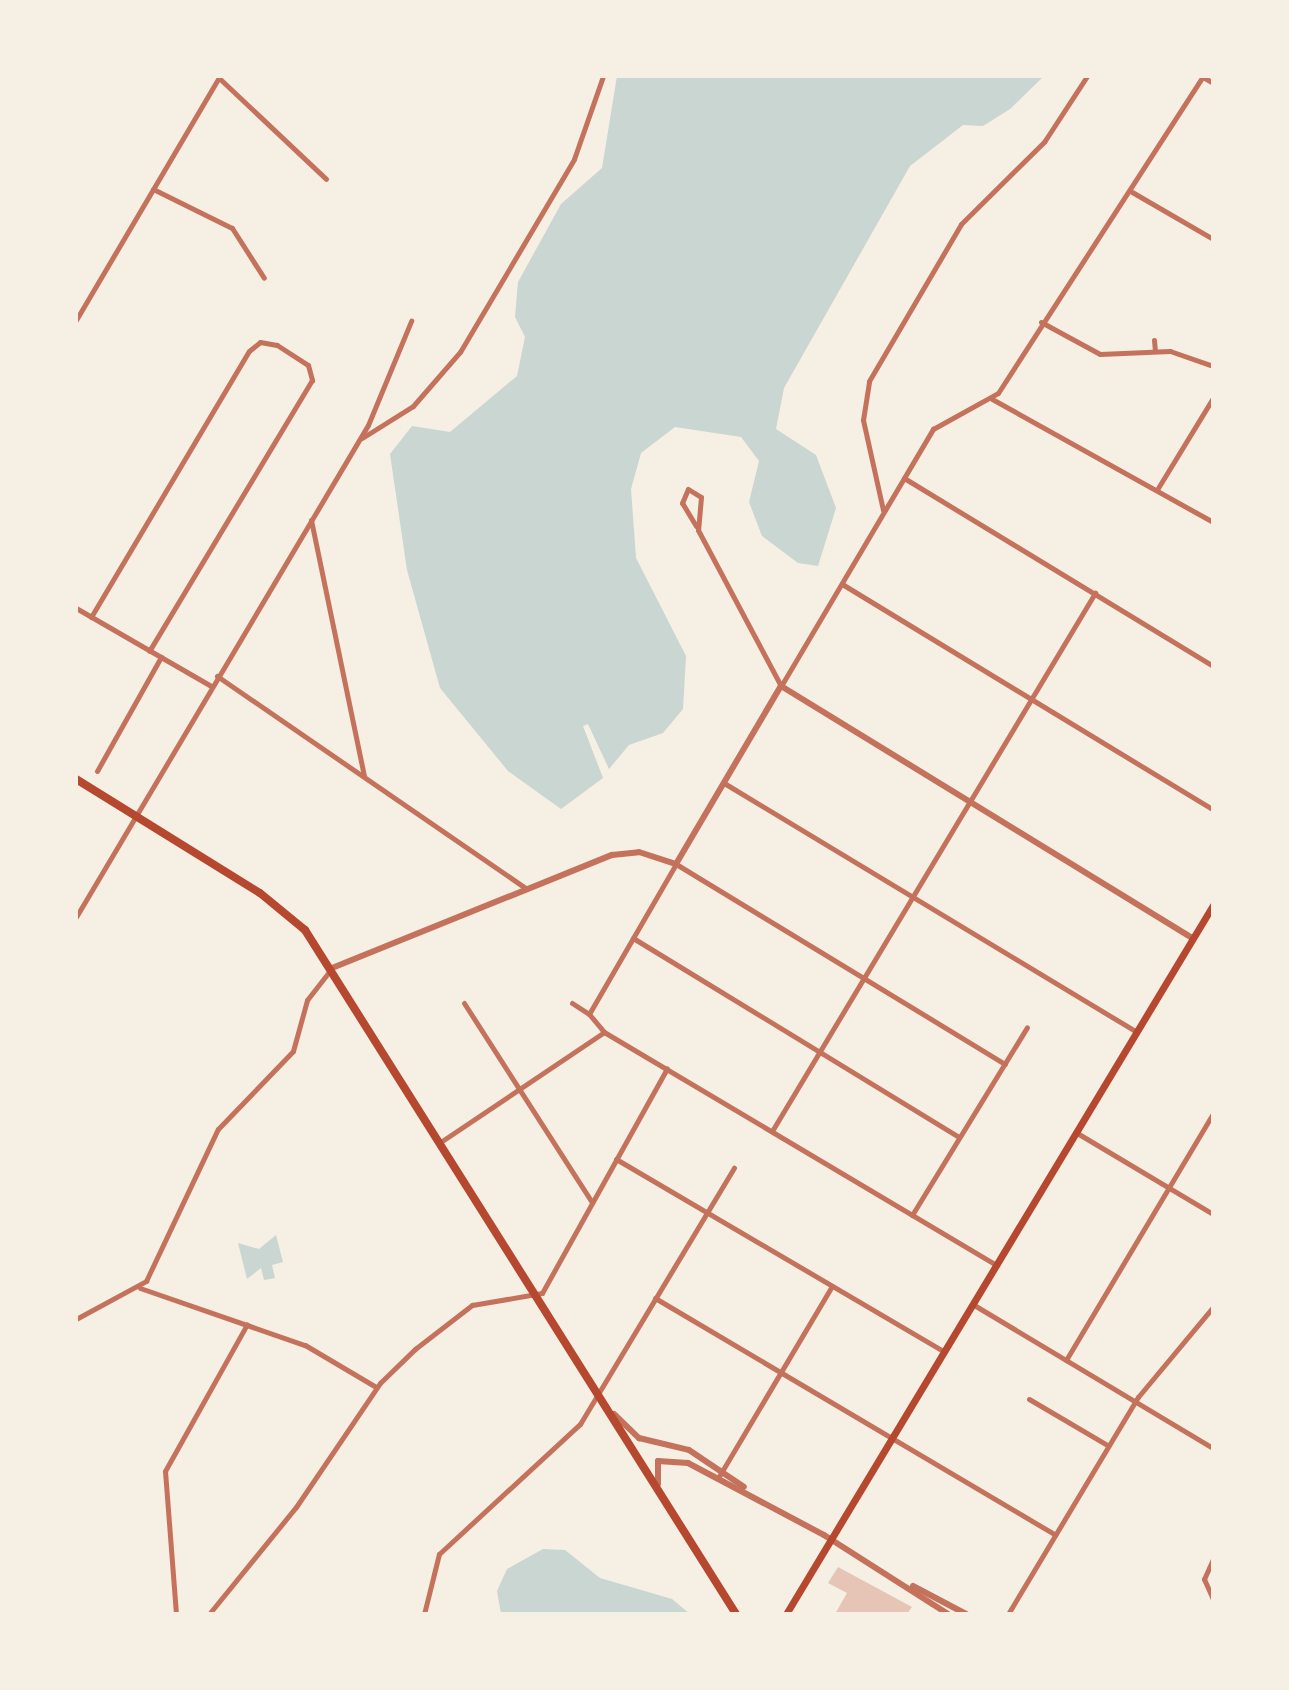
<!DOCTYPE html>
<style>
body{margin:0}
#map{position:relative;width:1289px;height:1690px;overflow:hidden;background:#f6efe4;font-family:Georgia,serif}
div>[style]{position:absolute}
.water>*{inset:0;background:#c9d6d2}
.building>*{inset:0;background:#e6c5b7}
.minor>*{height:5px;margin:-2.5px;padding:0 2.5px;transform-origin:2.5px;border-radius:2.5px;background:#c5725c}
.tertiary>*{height:6px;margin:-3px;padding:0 3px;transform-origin:3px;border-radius:3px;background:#c5725c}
.secondary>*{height:7px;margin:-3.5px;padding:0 3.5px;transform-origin:3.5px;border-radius:3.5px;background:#b5482f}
.primary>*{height:8px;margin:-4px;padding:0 4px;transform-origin:4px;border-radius:4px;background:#b5482f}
span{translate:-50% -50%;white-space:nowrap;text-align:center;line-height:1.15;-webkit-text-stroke:6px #f6efe4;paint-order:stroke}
.frame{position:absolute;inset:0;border:78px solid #f6efe4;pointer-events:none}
</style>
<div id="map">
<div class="water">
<div style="clip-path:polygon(617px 76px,1044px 76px,1010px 109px,983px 126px,963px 125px,910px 166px,784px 388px,776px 429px,816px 455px,836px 508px,818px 566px,798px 563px,762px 536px,749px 502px,759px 461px,741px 437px,675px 427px,641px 453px,631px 489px,636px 558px,686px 656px,683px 709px,663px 733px,629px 745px,609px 769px,588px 724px,583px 726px,603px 778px,561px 809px,508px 771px,440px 688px,407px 570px,390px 454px,412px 426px,450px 432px,517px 376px,525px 337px,515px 317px,518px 282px,561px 204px,602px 168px)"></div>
<div style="clip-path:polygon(276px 1235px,283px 1262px,272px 1265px,275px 1278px,264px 1280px,261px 1268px,247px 1279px,238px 1243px,259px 1249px)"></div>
<div style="clip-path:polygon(543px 1549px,565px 1550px,600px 1578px,672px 1599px,690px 1614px,501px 1614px,497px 1591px,507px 1569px)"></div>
</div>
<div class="building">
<div style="clip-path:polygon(838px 1567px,912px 1607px,907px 1614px,835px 1614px,847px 1593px,828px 1583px)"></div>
</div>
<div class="minor">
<div style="left:1203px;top:77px;width:12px;rotate:31deg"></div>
<div style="left:219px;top:78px;width:147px;rotate:43.3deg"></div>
<div style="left:153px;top:189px;width:88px;rotate:26.3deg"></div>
<div style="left:232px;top:228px;width:59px;rotate:57.4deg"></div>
<div style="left:1132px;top:192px;width:94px;rotate:30.1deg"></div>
<div style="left:76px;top:320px;width:283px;rotate:-59.5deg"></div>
<div style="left:1041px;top:322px;width:67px;rotate:28.5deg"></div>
<div style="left:1100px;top:354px;width:70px;rotate:-2.5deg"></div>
<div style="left:1170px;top:351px;width:46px;rotate:19.2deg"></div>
<div style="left:1154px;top:340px;width:11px;rotate:85deg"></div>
<div style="left:992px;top:399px;width:253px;rotate:29.1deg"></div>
<div style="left:362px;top:438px;width:60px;rotate:-32.1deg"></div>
<div style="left:413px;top:406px;width:72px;rotate:-49deg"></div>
<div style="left:460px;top:352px;width:224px;rotate:-59.4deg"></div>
<div style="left:574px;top:159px;width:88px;rotate:-70.7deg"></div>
<div style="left:904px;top:478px;width:362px;rotate:31.3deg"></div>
<div style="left:1158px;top:488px;width:105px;rotate:-58.6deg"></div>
<div style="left:883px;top:510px;width:92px;rotate:-102.5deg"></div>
<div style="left:863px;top:420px;width:39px;rotate:-81deg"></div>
<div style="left:869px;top:381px;width:182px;rotate:-59.6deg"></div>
<div style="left:961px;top:224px;width:117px;rotate:-44.7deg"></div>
<div style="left:1044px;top:142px;width:79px;rotate:-56.9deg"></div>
<div style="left:311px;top:520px;width:261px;rotate:78.3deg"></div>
<div style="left:696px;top:526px;width:27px;rotate:-121deg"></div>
<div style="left:682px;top:503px;width:15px;rotate:-67deg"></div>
<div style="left:688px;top:489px;width:15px;rotate:32deg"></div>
<div style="left:701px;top:497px;width:33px;rotate:95deg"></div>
<div style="left:698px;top:530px;width:177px;rotate:62deg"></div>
<div style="left:781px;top:686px;width:299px;rotate:-59.4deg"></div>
<div style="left:933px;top:429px;width:74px;rotate:-29deg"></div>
<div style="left:998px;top:393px;width:378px;rotate:-57.1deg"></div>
<div style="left:842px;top:584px;width:434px;rotate:31.3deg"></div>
<div style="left:76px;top:608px;width:156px;rotate:30deg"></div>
<div style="left:91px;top:617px;width:309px;rotate:-59.3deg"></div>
<div style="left:249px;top:351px;width:14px;rotate:-39deg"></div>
<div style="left:260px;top:342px;width:17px;rotate:10deg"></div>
<div style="left:277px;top:345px;width:37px;rotate:33deg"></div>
<div style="left:308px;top:365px;width:16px;rotate:75deg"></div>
<div style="left:312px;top:380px;width:316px;rotate:121deg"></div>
<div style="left:217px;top:676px;width:374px;rotate:34.5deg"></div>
<div style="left:97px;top:771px;width:131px;rotate:-60.7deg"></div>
<div style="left:724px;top:783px;width:482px;rotate:31.1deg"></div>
<div style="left:76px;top:917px;width:572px;rotate:-59.31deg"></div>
<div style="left:368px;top:425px;width:113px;rotate:-67.5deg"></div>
<div style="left:633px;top:938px;width:382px;rotate:31.4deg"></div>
<div style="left:464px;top:1003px;width:237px;rotate:57.3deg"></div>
<div style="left:572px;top:1003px;width:20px;rotate:33deg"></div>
<div style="left:589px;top:1014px;width:173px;rotate:-59.9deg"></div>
<div style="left:676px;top:864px;width:385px;rotate:31.3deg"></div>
<div style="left:589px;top:1014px;width:23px;rotate:50deg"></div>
<div style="left:604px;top:1032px;width:457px;rotate:30.7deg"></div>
<div style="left:772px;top:1131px;width:628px;rotate:-59.02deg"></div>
<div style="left:1077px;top:1133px;width:158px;rotate:30.8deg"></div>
<div style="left:442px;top:1141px;width:195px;rotate:-33.9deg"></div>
<div style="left:616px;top:1159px;width:381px;rotate:30.4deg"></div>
<div style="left:912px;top:1215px;width:220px;rotate:-58.5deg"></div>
<div style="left:140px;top:1288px;width:175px;rotate:19.1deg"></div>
<div style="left:305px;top:1345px;width:82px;rotate:30.6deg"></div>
<div style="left:655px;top:1298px;width:465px;rotate:30.6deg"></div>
<div style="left:974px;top:1305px;width:279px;rotate:30.9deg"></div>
<div style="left:76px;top:1319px;width:80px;rotate:-28.5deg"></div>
<div style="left:146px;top:1281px;width:168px;rotate:-64.7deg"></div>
<div style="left:218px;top:1129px;width:108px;rotate:-46.1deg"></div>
<div style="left:293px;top:1051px;width:53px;rotate:-74.6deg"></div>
<div style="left:307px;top:1000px;width:39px;rotate:-52deg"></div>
<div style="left:1066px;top:1360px;width:287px;rotate:-59.2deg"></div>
<div style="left:1029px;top:1399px;width:91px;rotate:30.5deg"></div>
<div style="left:718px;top:1478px;width:223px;rotate:-59.3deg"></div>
<div style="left:1213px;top:1559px;width:22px;rotate:114deg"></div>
<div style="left:1204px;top:1579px;width:22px;rotate:66deg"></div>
<div style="left:176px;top:1614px;width:143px;rotate:-94.4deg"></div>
<div style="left:165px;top:1471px;width:168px;rotate:-60.8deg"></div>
<div style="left:209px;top:1614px;width:138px;rotate:-50.9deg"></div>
<div style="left:296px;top:1507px;width:150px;rotate:-55.9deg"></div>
<div style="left:380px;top:1383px;width:49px;rotate:-44.2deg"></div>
<div style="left:415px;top:1349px;width:72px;rotate:-37.7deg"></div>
<div style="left:472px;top:1305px;width:71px;rotate:-9.7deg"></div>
<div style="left:542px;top:1293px;width:257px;rotate:-60.9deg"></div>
<div style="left:424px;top:1614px;width:62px;rotate:-76deg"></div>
<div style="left:439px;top:1554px;width:192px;rotate:-42.7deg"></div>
<div style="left:580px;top:1424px;width:299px;rotate:-59deg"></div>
<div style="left:1008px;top:1614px;width:253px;rotate:-59.1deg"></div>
<div style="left:1138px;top:1397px;width:117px;rotate:-50.2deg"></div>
</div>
<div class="tertiary">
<div style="left:332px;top:968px;width:302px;rotate:-22deg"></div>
<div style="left:612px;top:855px;width:27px;rotate:-6deg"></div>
<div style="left:639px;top:852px;width:39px;rotate:18deg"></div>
<div style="left:676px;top:864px;width:207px;rotate:-59.5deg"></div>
<div style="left:781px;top:686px;width:483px;rotate:31.5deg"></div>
<div style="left:614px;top:1414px;width:35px;rotate:44deg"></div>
<div style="left:639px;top:1438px;width:51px;rotate:13.5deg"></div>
<div style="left:689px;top:1450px;width:66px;rotate:33.9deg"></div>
<div style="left:658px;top:1484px;width:23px;rotate:-90deg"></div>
<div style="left:658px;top:1461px;width:30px;rotate:4deg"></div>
<div style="left:688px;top:1463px;width:154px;rotate:27.9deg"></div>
<div style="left:824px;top:1535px;width:147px;rotate:32.5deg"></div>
<div style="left:913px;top:1586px;width:60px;rotate:27.8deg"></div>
</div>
<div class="secondary">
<div style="left:786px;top:1614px;width:828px;rotate:-58.94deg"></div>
</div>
<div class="primary">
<div style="left:76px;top:779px;width:216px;rotate:31.8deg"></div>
<div style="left:260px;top:893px;width:58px;rotate:39.4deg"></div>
<div style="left:305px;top:930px;width:808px;rotate:57.78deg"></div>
</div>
<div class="frame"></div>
</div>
